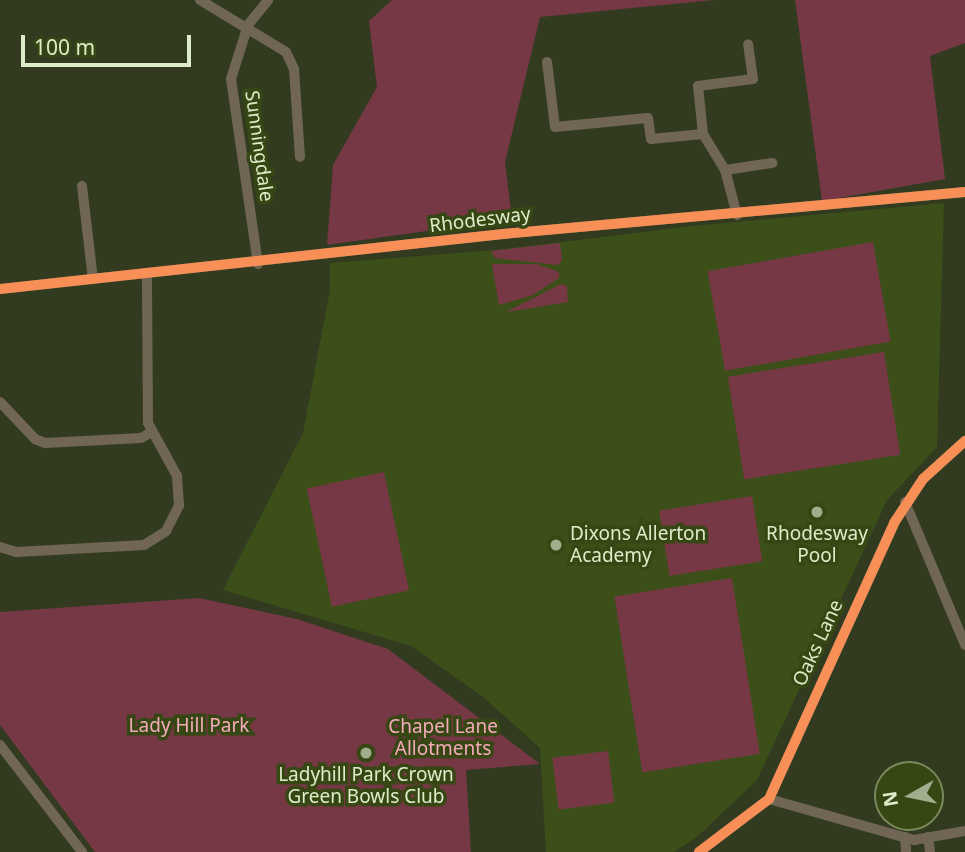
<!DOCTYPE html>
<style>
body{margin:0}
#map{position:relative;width:965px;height:852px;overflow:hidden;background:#323b20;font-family:"Noto Sans",sans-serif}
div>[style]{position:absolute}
.built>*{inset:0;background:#3c4f19}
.green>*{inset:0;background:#763845;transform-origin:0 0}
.minor>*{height:10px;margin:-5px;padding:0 5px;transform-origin:5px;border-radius:5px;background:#716655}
.cycleway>*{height:10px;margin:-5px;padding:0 5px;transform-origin:5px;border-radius:5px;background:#f78f57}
.dots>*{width:19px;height:19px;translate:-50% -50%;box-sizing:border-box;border:4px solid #364714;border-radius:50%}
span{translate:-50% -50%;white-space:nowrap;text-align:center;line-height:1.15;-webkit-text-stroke:7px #364714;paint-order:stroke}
.street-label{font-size:19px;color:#ddecc9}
.poi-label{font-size:19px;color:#ddecc9}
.left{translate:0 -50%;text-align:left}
.park-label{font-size:19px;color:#f5aab9}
.north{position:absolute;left:874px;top:761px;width:70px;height:70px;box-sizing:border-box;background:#364714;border:2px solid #79895c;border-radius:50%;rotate:261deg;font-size:19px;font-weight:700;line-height:28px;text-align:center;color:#ddecc9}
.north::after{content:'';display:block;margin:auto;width:24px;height:32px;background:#a1ae8e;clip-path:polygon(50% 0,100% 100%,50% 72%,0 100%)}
.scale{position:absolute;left:21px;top:35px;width:170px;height:32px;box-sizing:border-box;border:4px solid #ddecc9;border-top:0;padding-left:9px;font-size:21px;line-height:24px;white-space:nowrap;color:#ddecc9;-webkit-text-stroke:5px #364714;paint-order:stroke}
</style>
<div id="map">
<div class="built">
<div style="clip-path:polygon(944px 203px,937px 447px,887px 500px,757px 780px,697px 837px,674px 852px,546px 852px,540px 748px,483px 697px,411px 646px,223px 590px,303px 433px,330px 290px,330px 263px,496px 250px,692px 226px)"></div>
</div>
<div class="green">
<div style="clip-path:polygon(392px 0,714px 0,540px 17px,505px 162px,512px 219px,327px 245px,333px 165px,377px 87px,369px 21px)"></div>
<div style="clip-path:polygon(795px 0,965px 0,965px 43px,930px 56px,945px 179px,822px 201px)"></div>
<div style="left:873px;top:242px;width:101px;height:168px;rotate:80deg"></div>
<div style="clip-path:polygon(560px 243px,562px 260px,558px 265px,495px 258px,491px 251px)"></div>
<div style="clip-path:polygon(492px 264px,536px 264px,559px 272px,559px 278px,533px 295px,499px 305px)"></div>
<div style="clip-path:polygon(561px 284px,567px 286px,568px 302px,506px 312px)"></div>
<div style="left:884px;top:352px;width:104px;height:158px;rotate:81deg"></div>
<div style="left:384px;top:472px;width:121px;height:79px;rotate:78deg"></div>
<div style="left:752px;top:496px;width:66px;height:94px;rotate:81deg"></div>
<div style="left:732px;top:578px;width:178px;height:119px;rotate:81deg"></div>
<div style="clip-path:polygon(199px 598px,297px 619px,388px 649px,540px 764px,466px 770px,471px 852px,95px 852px,0 725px,0 612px)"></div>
<div style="left:608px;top:751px;width:52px;height:56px;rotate:83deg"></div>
</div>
<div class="minor">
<div style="left:200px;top:0;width:100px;rotate:31.2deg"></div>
<div style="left:286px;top:52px;width:19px;rotate:65deg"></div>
<div style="left:294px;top:69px;width:88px;rotate:86.1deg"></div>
<div style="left:547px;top:62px;width:65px;rotate:83deg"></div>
<div style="left:555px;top:127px;width:93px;rotate:-5.5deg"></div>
<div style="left:648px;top:118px;width:21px;rotate:82deg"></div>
<div style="left:651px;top:139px;width:52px;rotate:-5.5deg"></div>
<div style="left:725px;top:170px;width:48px;rotate:-8.5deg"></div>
<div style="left:82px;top:186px;width:94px;rotate:83.3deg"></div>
<div style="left:737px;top:215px;width:47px;rotate:-104.9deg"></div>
<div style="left:725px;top:170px;width:42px;rotate:-121.4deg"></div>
<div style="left:703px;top:134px;width:48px;rotate:-95.9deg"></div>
<div style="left:698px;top:86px;width:55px;rotate:-7.3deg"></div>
<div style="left:753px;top:79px;width:35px;rotate:-98deg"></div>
<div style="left:258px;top:264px;width:187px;rotate:-98.3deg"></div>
<div style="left:231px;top:79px;width:57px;rotate:-72.5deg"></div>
<div style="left:248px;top:25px;width:32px;rotate:-51deg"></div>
<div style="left:0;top:289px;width:506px;rotate:-6.24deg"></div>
<div style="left:503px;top:234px;width:464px;rotate:-5.2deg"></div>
<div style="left:0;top:402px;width:51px;rotate:46.6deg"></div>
<div style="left:35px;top:439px;width:11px;rotate:22deg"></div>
<div style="left:45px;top:443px;width:96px;rotate:-3deg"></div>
<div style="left:141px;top:438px;width:13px;rotate:-29deg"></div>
<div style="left:905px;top:502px;width:155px;rotate:67.2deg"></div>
<div style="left:0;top:547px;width:17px;rotate:17deg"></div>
<div style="left:16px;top:552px;width:128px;rotate:-3.1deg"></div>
<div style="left:144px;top:545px;width:26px;rotate:-32deg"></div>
<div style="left:166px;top:531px;width:29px;rotate:-63deg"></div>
<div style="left:179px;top:505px;width:29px;rotate:-94deg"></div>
<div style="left:177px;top:476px;width:60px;rotate:-118.7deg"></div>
<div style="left:148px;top:423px;width:149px;rotate:-90.4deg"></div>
<div style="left:0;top:745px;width:135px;rotate:52.5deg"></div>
<div style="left:769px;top:799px;width:151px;rotate:15.8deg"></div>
<div style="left:914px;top:840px;width:52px;rotate:-10deg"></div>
<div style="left:905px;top:837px;width:15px;rotate:86deg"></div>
<div style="left:928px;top:837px;width:15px;rotate:82deg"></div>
<div style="left:699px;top:852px;width:88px;rotate:-37.1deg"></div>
<div style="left:769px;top:799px;width:303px;rotate:-65.6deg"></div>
<div style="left:894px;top:523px;width:53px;rotate:-56.6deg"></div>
<div style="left:923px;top:479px;width:57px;rotate:-42.1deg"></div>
</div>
<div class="cycleway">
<div style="left:0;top:289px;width:506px;rotate:-6.24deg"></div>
<div style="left:503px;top:234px;width:464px;rotate:-5.2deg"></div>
<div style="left:699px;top:852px;width:88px;rotate:-37.1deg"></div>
<div style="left:769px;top:799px;width:303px;rotate:-65.6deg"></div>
<div style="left:894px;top:523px;width:53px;rotate:-56.6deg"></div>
<div style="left:923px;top:479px;width:57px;rotate:-42.1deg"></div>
</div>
<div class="dots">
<div style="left:817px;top:512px;background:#a1ae8e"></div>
<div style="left:556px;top:545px;background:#a1ae8e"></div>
<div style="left:366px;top:753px;background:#a1ae8e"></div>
</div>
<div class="street-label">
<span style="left:259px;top:146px;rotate:82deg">Sunningdale</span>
<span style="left:480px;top:220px;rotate:-7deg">Rhodesway</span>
<span style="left:818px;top:643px;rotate:-65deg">Oaks Lane</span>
</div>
<div class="poi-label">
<span class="left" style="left:570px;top:545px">Dixons Allerton<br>Academy</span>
<span style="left:817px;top:545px">Rhodesway<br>Pool</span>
<span style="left:366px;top:786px">Ladyhill Park Crown<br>Green Bowls Club</span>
</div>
<div class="park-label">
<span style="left:189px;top:726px">Lady Hill Park</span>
<span style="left:443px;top:738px">Chapel Lane<br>Allotments</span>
</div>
<div class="north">N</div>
<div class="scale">100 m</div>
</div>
